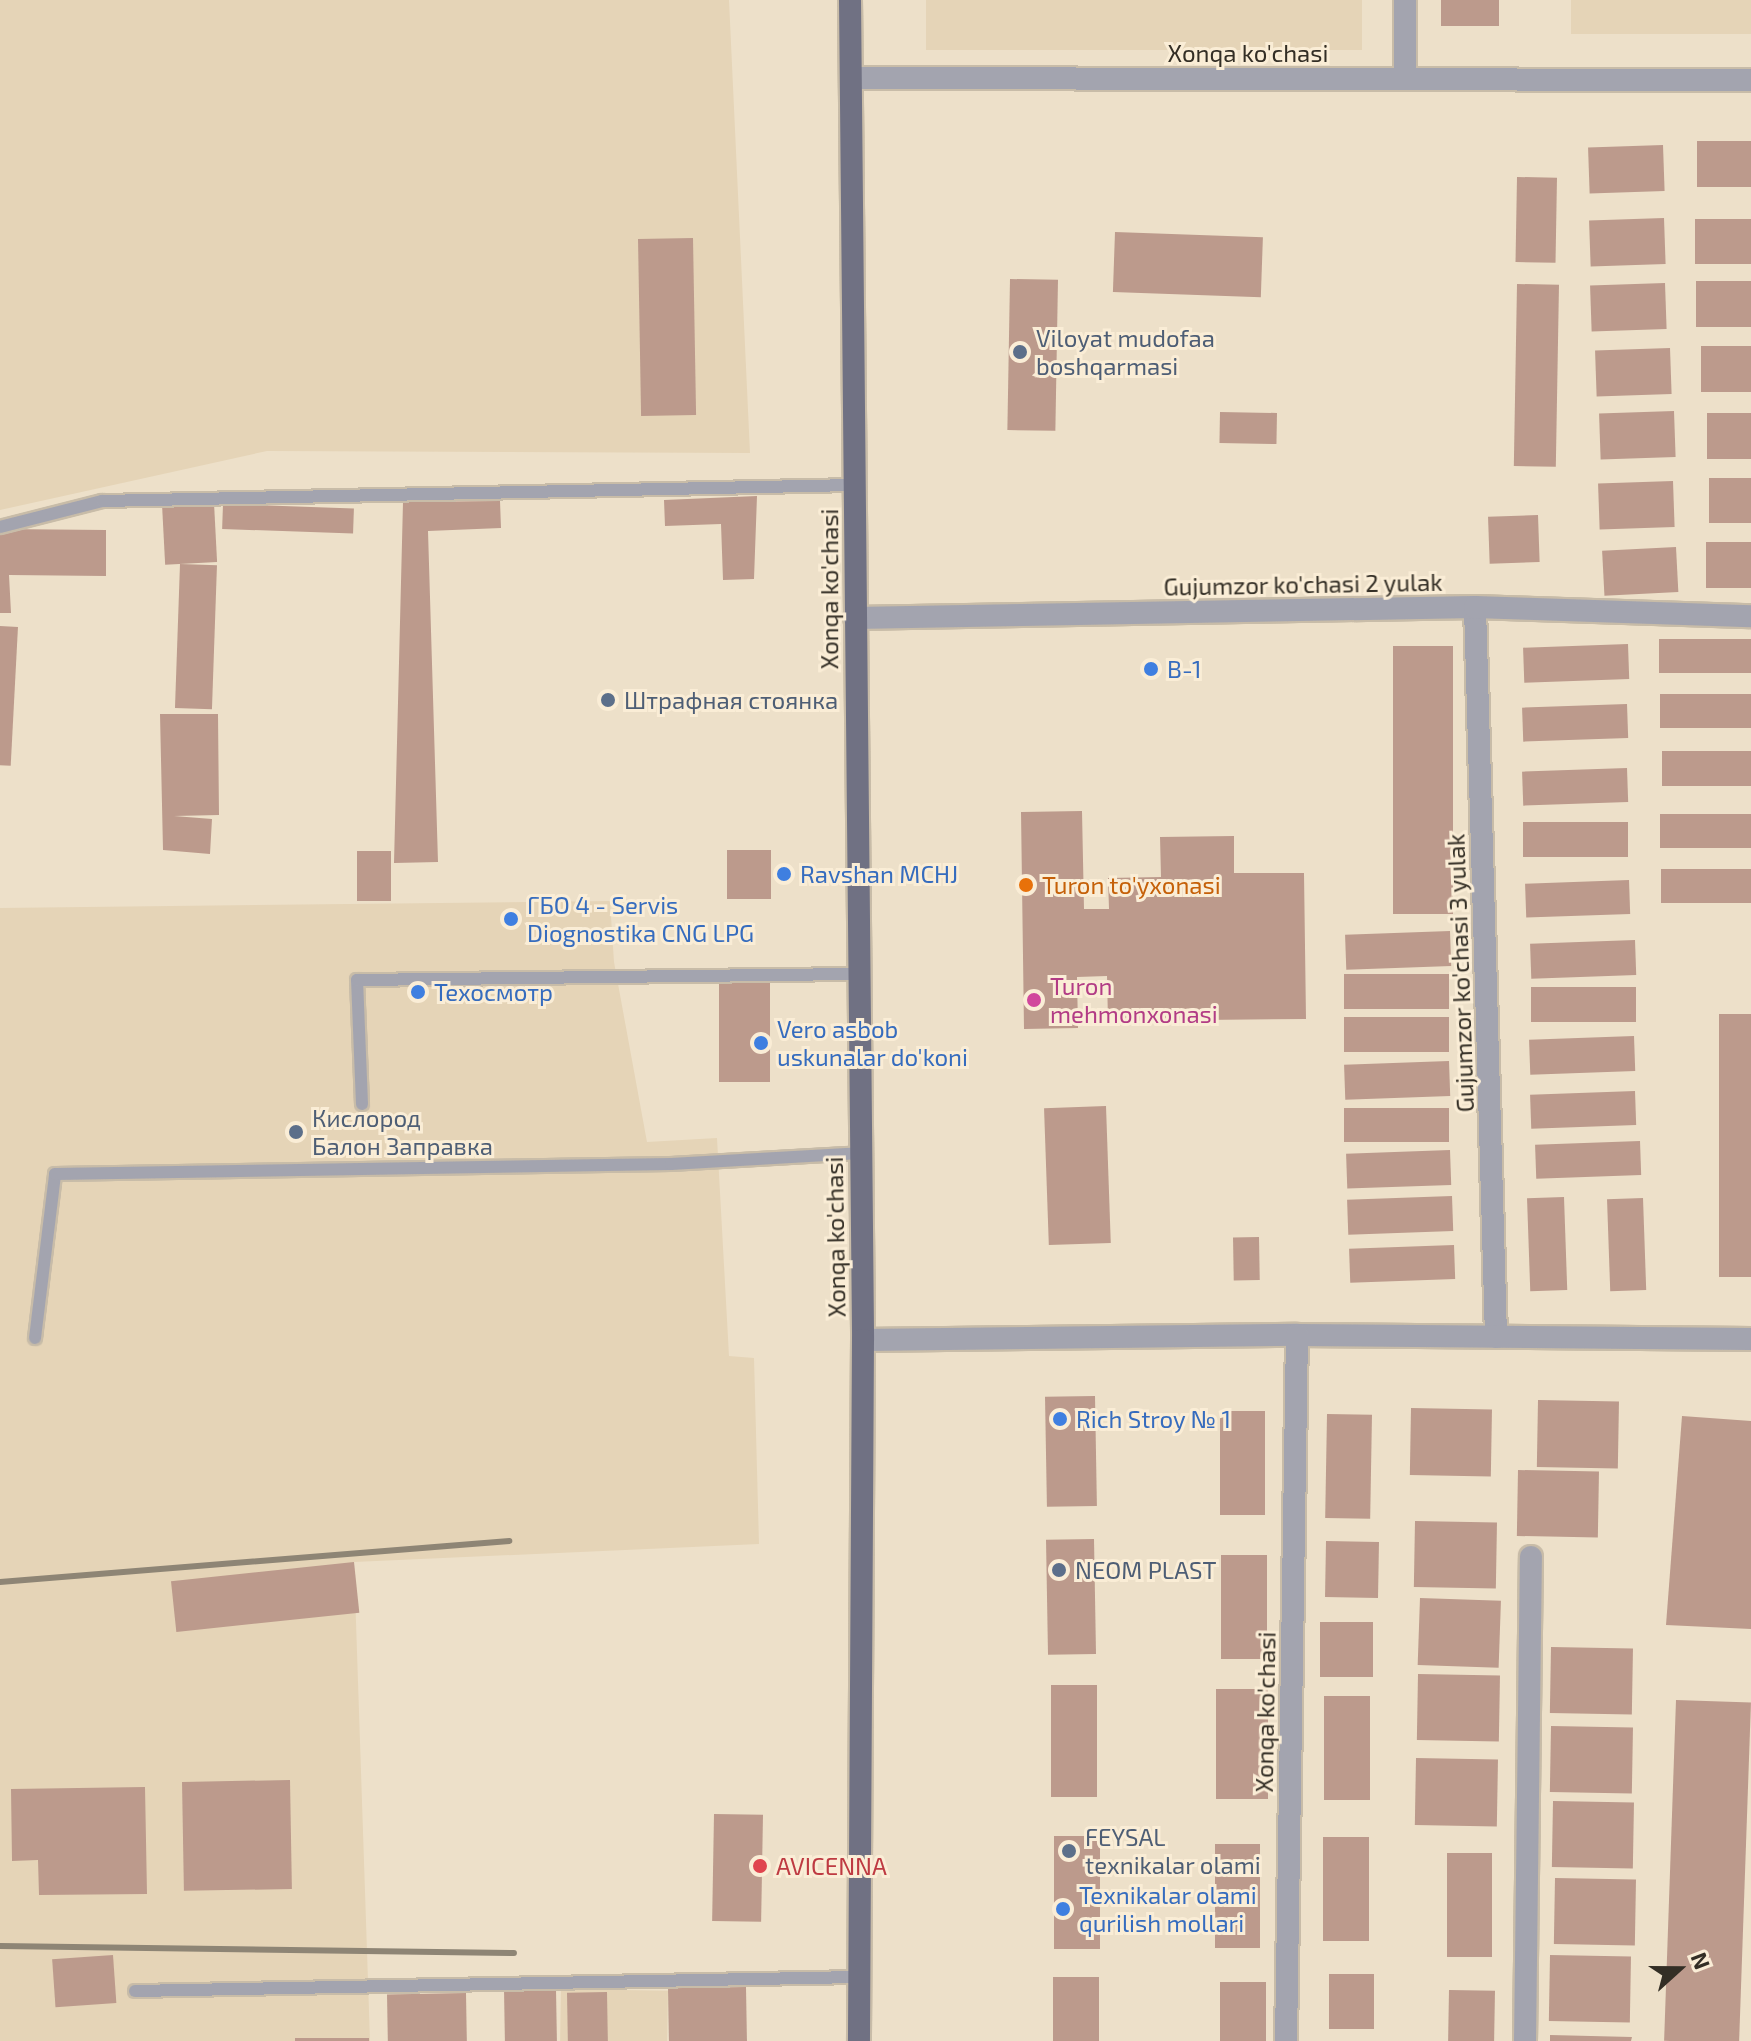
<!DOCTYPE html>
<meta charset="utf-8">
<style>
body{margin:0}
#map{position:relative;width:1751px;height:2041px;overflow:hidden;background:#ede0c9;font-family:"Exo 2",sans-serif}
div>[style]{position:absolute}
.built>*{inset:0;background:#e5d4b7;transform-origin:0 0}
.building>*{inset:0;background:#bc9a8c;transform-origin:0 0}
.roads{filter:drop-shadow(2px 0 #c8bca8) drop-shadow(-2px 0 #c8bca8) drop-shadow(0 2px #c8bca8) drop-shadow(0 -2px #c8bca8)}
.service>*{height:12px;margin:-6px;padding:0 6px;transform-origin:6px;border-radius:6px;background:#a3a4af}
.minor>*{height:22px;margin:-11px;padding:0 11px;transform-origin:11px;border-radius:11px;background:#a3a4af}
.primary>*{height:22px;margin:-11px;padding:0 11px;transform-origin:11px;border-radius:11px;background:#707183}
.rail>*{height:6px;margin:-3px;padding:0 3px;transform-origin:3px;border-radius:3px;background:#8e8575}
.dots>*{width:22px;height:22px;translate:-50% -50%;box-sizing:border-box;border:4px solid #faedd6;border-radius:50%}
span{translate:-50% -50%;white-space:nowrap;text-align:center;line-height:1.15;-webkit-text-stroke:6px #faedd6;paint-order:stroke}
.street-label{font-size:24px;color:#332e25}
.service-label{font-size:24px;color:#4e5e75}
.left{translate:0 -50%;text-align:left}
.shop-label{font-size:24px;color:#366cbe}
.food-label{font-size:24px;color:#c56008}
.hotel-label{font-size:24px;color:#b23c85}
.health-label{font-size:24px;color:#be3a42}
.north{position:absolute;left:1639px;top:1929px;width:80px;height:80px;-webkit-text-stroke:6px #faedd6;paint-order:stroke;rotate:69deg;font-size:22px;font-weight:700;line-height:32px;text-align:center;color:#332e25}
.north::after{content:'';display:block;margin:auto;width:28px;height:36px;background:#332e25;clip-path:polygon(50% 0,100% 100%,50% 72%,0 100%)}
</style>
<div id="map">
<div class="built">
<div style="clip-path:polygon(0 0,729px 0,750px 453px,267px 451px,0 510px)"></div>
<div style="left:926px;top:0;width:436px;height:50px"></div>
<div style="left:1571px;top:0;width:180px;height:34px"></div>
<div style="clip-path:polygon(610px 901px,614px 962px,647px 1142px,717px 1138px,729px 1356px,754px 1358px,759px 1544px,354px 1562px,370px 2041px,0 2041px,0 908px)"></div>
<div style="left:561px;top:1989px;width:107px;height:52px;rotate:1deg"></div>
</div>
<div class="building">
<div style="left:1441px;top:0;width:58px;height:26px"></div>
<div style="left:1751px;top:141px;width:46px;height:54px;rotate:90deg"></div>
<div style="left:1663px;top:145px;width:46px;height:75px;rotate:88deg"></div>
<div style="left:1517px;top:177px;width:40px;height:85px;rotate:1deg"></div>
<div style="left:1664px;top:218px;width:46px;height:75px;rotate:88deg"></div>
<div style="left:1751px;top:219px;width:45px;height:56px;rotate:90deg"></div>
<div style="left:1115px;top:232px;width:148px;height:60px;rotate:2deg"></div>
<div style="left:693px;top:238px;width:177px;height:55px;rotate:89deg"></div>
<div style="left:1010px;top:279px;width:48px;height:151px;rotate:1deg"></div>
<div style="left:1751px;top:281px;width:46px;height:55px;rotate:90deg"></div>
<div style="left:1665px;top:283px;width:46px;height:75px;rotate:88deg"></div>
<div style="left:1517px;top:284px;width:42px;height:182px;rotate:1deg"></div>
<div style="left:1751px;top:346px;width:46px;height:50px;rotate:90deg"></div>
<div style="left:1670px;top:348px;width:46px;height:75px;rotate:88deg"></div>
<div style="left:1674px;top:411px;width:46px;height:75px;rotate:88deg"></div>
<div style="left:1220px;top:412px;width:57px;height:31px;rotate:1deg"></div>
<div style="left:1751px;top:413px;width:46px;height:44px;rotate:90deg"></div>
<div style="left:1751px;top:478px;width:45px;height:42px;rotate:90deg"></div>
<div style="left:1673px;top:481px;width:46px;height:75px;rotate:88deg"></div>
<div style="clip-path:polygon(757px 496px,754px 579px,723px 580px,721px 524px,665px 526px,664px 500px)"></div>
<div style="clip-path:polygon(500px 501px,501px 528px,428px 531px,438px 862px,394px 863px,403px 502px)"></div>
<div style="left:214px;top:503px;width:59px;height:52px;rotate:87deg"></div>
<div style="left:223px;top:504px;width:131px;height:25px;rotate:2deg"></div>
<div style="left:1538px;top:515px;width:47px;height:50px;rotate:88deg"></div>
<div style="clip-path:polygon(0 529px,106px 530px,106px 576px,9px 575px,11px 613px,0 613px)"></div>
<div style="left:1751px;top:542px;width:46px;height:45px;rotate:90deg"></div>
<div style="left:1676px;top:547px;width:45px;height:74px;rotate:87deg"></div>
<div style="left:180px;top:564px;width:37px;height:144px;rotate:2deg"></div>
<div style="left:0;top:626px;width:18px;height:139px;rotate:3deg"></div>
<div style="left:1751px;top:639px;width:34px;height:92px;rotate:90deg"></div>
<div style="left:1628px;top:644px;width:35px;height:105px;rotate:88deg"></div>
<div style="left:1393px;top:646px;width:60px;height:268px"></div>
<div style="left:1751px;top:694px;width:34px;height:91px;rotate:90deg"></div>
<div style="left:1627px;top:704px;width:34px;height:105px;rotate:88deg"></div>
<div style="clip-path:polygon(160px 714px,218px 714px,219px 815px,174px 816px,212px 819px,210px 854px,163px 850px)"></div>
<div style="left:1751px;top:751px;width:35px;height:89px;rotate:90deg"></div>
<div style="left:1627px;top:768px;width:34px;height:105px;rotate:88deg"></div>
<div style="clip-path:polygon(1082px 811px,1084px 909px,1109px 909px,1108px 878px,1161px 877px,1160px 837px,1234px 836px,1234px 873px,1304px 873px,1306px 1019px,1108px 1021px,1107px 976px,1077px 977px,1078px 1028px,1024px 1029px,1021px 812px)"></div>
<div style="left:1751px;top:814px;width:34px;height:91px;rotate:90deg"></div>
<div style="left:1628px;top:822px;width:35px;height:105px;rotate:90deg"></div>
<div style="left:727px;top:850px;width:44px;height:49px"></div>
<div style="left:357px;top:851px;width:34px;height:50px"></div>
<div style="left:1751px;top:869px;width:34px;height:90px;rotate:90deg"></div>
<div style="left:1629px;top:880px;width:34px;height:104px;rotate:88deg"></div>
<div style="left:1450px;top:931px;width:35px;height:105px;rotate:88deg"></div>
<div style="left:1635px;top:940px;width:35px;height:105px;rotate:88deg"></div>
<div style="left:1449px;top:974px;width:35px;height:105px;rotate:90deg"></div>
<div style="left:719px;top:983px;width:51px;height:99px"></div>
<div style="left:1636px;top:987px;width:35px;height:105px;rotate:90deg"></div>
<div style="left:1719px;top:1014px;width:32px;height:263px"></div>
<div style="left:1449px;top:1017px;width:35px;height:105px;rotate:90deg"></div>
<div style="left:1634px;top:1036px;width:35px;height:105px;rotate:88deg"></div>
<div style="left:1449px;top:1061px;width:35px;height:105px;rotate:88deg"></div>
<div style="left:1635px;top:1091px;width:34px;height:105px;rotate:88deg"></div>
<div style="left:1106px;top:1106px;width:137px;height:62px;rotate:88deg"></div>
<div style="left:1449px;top:1108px;width:34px;height:105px;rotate:90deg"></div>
<div style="left:1640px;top:1141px;width:34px;height:105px;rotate:88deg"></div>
<div style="left:1450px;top:1150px;width:35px;height:104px;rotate:88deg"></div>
<div style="left:1452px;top:1196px;width:35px;height:105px;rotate:88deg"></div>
<div style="left:1564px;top:1197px;width:93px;height:37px;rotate:88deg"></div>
<div style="left:1643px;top:1198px;width:92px;height:36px;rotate:88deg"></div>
<div style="left:1259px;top:1237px;width:43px;height:26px;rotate:89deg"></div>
<div style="left:1454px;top:1245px;width:34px;height:105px;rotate:88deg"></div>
<div style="left:1095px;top:1396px;width:110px;height:50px;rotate:89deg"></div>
<div style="left:1538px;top:1400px;width:81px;height:67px;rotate:1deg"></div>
<div style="left:1411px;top:1408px;width:81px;height:67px;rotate:1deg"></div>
<div style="left:1220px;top:1411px;width:45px;height:104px"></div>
<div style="left:1327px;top:1414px;width:45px;height:104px;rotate:1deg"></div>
<div style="clip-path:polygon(1682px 1416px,1751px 1421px,1751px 1629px,1666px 1625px)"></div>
<div style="left:1518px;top:1470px;width:81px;height:66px;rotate:1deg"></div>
<div style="left:1415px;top:1521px;width:82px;height:66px;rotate:1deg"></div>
<div style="left:1094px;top:1539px;width:115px;height:48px;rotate:89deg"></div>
<div style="left:1326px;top:1541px;width:53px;height:56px;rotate:1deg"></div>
<div style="left:1221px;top:1555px;width:46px;height:104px"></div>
<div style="left:354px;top:1562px;width:51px;height:184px;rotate:84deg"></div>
<div style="left:1420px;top:1598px;width:81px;height:67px;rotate:2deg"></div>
<div style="left:1320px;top:1622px;width:53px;height:55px"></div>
<div style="left:1551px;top:1647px;width:82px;height:66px;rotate:1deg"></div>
<div style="left:1418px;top:1674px;width:82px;height:66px;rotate:1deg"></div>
<div style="left:1051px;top:1685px;width:46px;height:112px"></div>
<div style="left:1216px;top:1689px;width:52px;height:110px"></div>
<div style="left:1324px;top:1696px;width:46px;height:104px"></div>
<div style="left:1676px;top:1700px;width:75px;height:341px;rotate:2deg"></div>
<div style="left:1551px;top:1726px;width:82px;height:66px;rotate:1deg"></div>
<div style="left:1416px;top:1758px;width:82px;height:67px;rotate:1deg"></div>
<div style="left:290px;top:1780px;width:109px;height:108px;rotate:89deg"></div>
<div style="clip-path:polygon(145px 1787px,147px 1894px,39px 1895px,38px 1860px,12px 1861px,11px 1789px)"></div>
<div style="left:1553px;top:1801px;width:81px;height:66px;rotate:1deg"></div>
<div style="left:714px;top:1814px;width:49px;height:107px;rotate:1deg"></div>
<div style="left:1054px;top:1836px;width:46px;height:113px"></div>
<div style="left:1323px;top:1837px;width:46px;height:104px"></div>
<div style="left:1215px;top:1844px;width:45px;height:104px"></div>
<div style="left:1447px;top:1853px;width:45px;height:104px"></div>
<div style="left:1555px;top:1878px;width:81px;height:66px;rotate:1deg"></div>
<div style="left:113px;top:1955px;width:48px;height:61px;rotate:86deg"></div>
<div style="left:1550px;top:1955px;width:81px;height:66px;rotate:1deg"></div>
<div style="left:1329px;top:1974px;width:45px;height:55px"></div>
<div style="left:1053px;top:1977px;width:46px;height:64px"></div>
<div style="left:1220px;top:1982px;width:46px;height:59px"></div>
<div style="left:746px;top:1987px;width:54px;height:78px;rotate:89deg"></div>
<div style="left:556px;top:1989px;width:52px;height:52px;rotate:89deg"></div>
<div style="left:1449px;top:1990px;width:46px;height:51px;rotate:1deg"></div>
<div style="left:607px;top:1992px;width:49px;height:40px;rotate:89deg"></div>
<div style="left:466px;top:1993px;width:48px;height:79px;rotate:89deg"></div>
<div style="clip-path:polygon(1550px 2035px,1632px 2037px,1631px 2041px,1550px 2041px)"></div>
<div style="left:295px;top:2038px;width:74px;height:3px"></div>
</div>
<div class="roads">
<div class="service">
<div style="left:0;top:527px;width:105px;rotate:-14.3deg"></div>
<div style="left:102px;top:501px;width:752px;rotate:-1.22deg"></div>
<div style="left:362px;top:1104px;width:124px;rotate:-92.3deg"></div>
<div style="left:357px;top:980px;width:501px;rotate:-0.69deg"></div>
<div style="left:35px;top:1338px;width:165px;rotate:-83deg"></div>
<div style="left:55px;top:1174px;width:616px;rotate:-0.93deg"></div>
<div style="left:671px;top:1164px;width:189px;rotate:-3.3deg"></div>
<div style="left:135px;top:1991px;width:723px;rotate:-1.11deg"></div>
</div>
<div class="minor">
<div style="left:1405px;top:0;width:79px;rotate:90deg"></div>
<div style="left:852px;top:78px;width:899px;rotate:0.13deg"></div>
<div style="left:1475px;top:607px;width:730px;rotate:88.35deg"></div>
<div style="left:855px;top:618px;width:620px;rotate:-1.02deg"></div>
<div style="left:1475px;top:607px;width:276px;rotate:1.9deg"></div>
<div style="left:863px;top:1340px;width:434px;rotate:-0.7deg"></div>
<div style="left:1297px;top:1335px;width:454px;rotate:0.5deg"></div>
<div style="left:1286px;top:2041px;width:706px;rotate:-89.11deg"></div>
<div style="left:1525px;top:2041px;width:484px;rotate:-89.3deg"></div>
</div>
<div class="primary">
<div style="left:850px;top:0;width:1340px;rotate:89.44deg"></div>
<div style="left:863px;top:1340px;width:701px;rotate:90.33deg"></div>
</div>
</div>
<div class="rail">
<div style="left:0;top:1582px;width:511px;rotate:-4.61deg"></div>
<div style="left:0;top:1946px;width:514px;rotate:0.78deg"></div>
</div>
<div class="dots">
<div style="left:1020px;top:352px;background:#5c6f8a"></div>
<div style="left:1151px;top:669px;background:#3f7fe0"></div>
<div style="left:608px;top:700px;background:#5c6f8a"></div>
<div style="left:784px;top:874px;background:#3f7fe0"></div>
<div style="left:1026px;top:885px;background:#e8710a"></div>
<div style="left:511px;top:919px;background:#3f7fe0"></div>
<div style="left:418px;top:992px;background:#3f7fe0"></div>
<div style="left:1034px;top:1000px;background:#d1479c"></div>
<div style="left:761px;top:1043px;background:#3f7fe0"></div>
<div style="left:296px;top:1132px;background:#5c6f8a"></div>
<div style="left:1060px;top:1419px;background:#3f7fe0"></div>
<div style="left:1059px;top:1570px;background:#5c6f8a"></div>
<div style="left:1069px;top:1851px;background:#5c6f8a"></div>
<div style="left:760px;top:1866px;background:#e0444e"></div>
<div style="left:1063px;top:1909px;background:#3f7fe0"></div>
</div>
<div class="street-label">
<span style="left:1248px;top:53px">Xonqa ko'chasi</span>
<span style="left:1303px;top:584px;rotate:-1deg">Gujumzor ko'chasi 2 yulak</span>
<span style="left:829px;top:589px;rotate:-90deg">Xonqa ko'chasi</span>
<span style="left:1460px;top:973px;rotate:-92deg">Gujumzor ko'chasi 3 yulak</span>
<span style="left:835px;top:1237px;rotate:-91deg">Xonqa ko'chasi</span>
<span style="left:1265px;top:1712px;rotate:-89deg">Xonqa ko'chasi</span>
</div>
<div class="service-label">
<span class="left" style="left:1036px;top:352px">Viloyat mudofaa<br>boshqarmasi</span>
<span class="left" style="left:624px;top:700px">Штрафная стоянка</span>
<span class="left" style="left:312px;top:1132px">Кислород<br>Балон Заправка</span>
<span class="left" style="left:1075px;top:1570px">NEOM PLAST</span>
<span class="left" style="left:1085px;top:1851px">FEYSAL<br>texnikalar olami</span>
</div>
<div class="shop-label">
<span class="left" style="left:1167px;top:669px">В-1</span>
<span class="left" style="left:800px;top:874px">Ravshan MCHJ</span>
<span class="left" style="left:527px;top:919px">ГБО 4 - Servis<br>Diognostika CNG LPG</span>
<span class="left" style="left:434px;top:992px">Техосмотр</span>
<span class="left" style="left:777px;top:1043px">Vero asbob<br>uskunalar do'koni</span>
<span class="left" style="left:1076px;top:1419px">Rich Stroy № 1</span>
<span class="left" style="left:1079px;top:1909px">Texnikalar olami<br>qurilish mollari</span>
</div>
<div class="food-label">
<span class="left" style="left:1042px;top:885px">Turon to'yxonasi</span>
</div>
<div class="hotel-label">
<span class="left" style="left:1050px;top:1000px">Turon<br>mehmonxonasi</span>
</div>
<div class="health-label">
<span class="left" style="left:776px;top:1866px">AVICENNA</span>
</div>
<div class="north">N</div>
</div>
